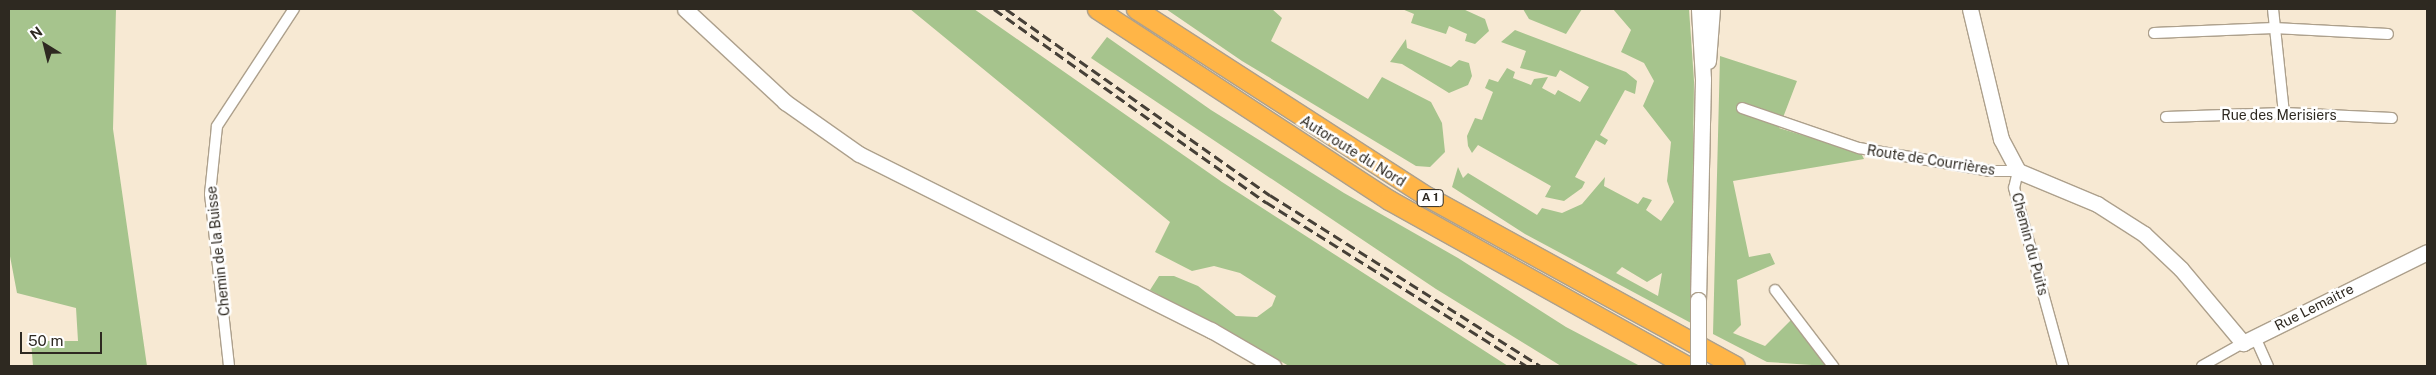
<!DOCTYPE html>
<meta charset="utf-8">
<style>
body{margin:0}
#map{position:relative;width:2436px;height:375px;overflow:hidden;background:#f7e9d3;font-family:"Public Sans",sans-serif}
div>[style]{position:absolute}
.green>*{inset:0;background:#a6c48d}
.roads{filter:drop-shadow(1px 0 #ada08c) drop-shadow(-1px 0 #ada08c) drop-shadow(0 1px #ada08c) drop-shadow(0 -1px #ada08c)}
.street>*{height:10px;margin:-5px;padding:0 5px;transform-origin:5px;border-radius:5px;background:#fff}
.secondary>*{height:15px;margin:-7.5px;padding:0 7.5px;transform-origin:7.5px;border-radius:7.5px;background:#fff}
.highway>*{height:19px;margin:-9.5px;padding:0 9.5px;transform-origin:9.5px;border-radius:9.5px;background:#ffb547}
.rail>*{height:3px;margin-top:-1.5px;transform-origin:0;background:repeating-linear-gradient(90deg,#464037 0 10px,transparent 0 15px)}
.bridges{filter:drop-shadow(1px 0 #ada08c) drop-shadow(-1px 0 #ada08c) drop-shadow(0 1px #ada08c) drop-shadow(0 -1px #ada08c)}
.secondary-bridge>*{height:15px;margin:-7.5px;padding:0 7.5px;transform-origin:7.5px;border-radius:7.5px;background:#fff}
span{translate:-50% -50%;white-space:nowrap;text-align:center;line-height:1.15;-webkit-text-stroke:5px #fff;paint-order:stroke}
.shield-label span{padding:1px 4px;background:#fff;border:1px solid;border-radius:4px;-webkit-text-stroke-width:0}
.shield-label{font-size:12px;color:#2e2921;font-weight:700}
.street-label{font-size:14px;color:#2e2921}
.frame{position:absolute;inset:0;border:10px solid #2e2921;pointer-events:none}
.north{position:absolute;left:20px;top:20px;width:50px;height:50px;-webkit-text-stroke:4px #fff;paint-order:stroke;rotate:324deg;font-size:14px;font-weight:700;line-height:20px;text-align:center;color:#2e2921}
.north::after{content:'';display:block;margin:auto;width:18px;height:22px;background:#2e2921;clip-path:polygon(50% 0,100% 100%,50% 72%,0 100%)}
.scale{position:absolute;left:20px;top:332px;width:82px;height:22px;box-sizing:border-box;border:2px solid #2e2921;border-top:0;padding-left:6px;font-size:15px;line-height:18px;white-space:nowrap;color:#2e2921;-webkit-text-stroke:4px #fff;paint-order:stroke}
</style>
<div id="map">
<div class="green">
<div style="clip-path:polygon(9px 9px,116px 9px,113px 129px,147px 366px,33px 366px,31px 341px,78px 341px,76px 308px,17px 293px,9px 251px)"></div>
<div style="clip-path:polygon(910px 9px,974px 9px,1222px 182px,1508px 366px,1289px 366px,1150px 290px,1159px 276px,1174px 276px,1198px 286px,1236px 316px,1257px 317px,1272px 306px,1276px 296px,1240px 273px,1214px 266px,1192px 271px,1155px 252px,1170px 222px)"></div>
<div style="clip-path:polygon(1166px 9px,1272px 9px,1282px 18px,1271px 41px,1368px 99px,1382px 77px,1431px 102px,1442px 123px,1445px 152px,1430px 167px,1416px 166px,1242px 61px)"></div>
<div style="clip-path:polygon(1402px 9px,1463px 9px,1485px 19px,1489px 31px,1475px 44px,1465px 41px,1467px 34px,1449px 26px,1446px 34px,1411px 23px,1414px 14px)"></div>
<div style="clip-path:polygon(1523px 9px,1582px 9px,1566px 34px,1529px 19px)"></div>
<div style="clip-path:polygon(evenodd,1613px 9px,1689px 9px,1694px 81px,1691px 323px,1525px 234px,1452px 187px,1458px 167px,1463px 178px,1468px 173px,1537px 215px,1542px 208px,1562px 213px,1582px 204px,1605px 177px,1604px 186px,1638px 204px,1643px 197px,1652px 200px,1646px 210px,1661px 221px,1674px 202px,1667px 181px,1671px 142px,1643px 106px,1654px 81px,1644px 63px,1621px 52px,1631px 30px,1613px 9px,1622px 267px,1647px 282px,1662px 273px,1658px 296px,1616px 273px,1622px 267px)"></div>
<div style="clip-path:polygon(1515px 30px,1626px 72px,1637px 81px,1635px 94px,1625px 90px,1600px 135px,1608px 140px,1605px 145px,1596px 140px,1575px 177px,1585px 182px,1582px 188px,1564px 201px,1545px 197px,1551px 186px,1478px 145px,1472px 153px,1468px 146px,1467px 136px,1475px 118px,1482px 120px,1493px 92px,1485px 88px,1489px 79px,1498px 82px,1507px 68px,1515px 72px,1513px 78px,1531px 85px,1534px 79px,1548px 77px,1542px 88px,1555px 95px,1558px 90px,1580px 102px,1589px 87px,1560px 70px,1556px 77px,1520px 68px,1526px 51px,1501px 42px)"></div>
<div style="clip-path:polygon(1107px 37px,1211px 110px,1344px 193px,1458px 258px,1566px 327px,1640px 366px,1561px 366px,1436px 289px,1091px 58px)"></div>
<div style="clip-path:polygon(1406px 39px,1407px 48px,1451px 67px,1459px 60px,1469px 63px,1472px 76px,1468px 85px,1449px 93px,1402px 64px,1390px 62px)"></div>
<div style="clip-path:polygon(1720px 56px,1797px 81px,1779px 128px,1861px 153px,1864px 159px,1733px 181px,1749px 257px,1770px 253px,1775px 264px,1737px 280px,1741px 325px,1733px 333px,1765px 346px,1791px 320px,1827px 366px,1767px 362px,1713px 334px)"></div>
</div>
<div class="roads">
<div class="street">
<div style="left:2273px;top:9px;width:105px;rotate:84deg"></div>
<div style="left:2154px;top:33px;width:120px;rotate:-2.4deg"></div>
<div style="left:2274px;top:28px;width:114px;rotate:3deg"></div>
<div style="left:1742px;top:108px;width:124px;rotate:18.9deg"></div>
<div style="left:1859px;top:148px;width:132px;rotate:10deg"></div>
<div style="left:1989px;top:171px;width:29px"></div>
<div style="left:2018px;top:171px;width:17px;rotate:103deg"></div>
<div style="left:2014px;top:188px;width:185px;rotate:74.6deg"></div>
<div style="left:2166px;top:117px;width:118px;rotate:-1.9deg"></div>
<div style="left:2284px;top:113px;width:108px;rotate:2.7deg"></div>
<div style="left:1775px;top:290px;width:96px;rotate:52.7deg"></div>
<div style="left:2255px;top:337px;width:32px;rotate:66deg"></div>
<div style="left:229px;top:366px;width:173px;rotate:-96.3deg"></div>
<div style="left:210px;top:194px;width:68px;rotate:-84.1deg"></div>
<div style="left:217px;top:126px;width:140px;rotate:-56.7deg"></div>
<div style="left:2202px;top:366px;width:47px;rotate:-29.3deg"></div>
</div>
<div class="secondary">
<div style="left:685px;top:9px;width:137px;rotate:42.9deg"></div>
<div style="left:785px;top:102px;width:90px;rotate:35.1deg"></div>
<div style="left:859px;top:154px;width:394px;rotate:26.6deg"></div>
<div style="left:1211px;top:330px;width:72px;rotate:30.1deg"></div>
<div style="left:1970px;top:9px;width:134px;rotate:76.6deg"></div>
<div style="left:2001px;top:139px;width:36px;rotate:62deg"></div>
<div style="left:2018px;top:171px;width:86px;rotate:22.7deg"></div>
<div style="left:2097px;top:204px;width:56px;rotate:32.6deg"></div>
<div style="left:2144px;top:234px;width:51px;rotate:43.4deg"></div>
<div style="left:2181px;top:269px;width:97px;rotate:50deg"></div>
<div style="left:2243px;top:343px;width:205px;rotate:-26.3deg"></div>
<div style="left:1708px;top:61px;width:52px;rotate:-85.6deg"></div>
<div style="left:1698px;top:300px;width:221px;rotate:-88.7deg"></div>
<div style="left:1703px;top:79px;width:70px;rotate:-93.3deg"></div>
</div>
<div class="highway">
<div style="left:1097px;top:9px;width:349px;rotate:33.2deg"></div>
<div style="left:1389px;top:200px;width:341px;rotate:29.1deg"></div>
<div style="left:1136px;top:9px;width:347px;rotate:32.8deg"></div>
<div style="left:1428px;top:197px;width:350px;rotate:28.8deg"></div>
</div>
</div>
<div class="rail">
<div style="left:994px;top:9px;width:334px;rotate:35.4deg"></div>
<div style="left:1266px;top:202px;width:307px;rotate:32.2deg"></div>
<div style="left:1006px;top:9px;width:323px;rotate:35.2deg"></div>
<div style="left:1270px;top:195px;width:320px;rotate:32.3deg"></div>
</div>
<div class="bridges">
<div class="secondary-bridge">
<div style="left:1698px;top:366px;width:66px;rotate:-90deg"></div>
</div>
</div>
<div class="shield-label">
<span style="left:1430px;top:198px">A 1</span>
</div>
<div class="street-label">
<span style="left:2279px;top:115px">Rue des Merisiers</span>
<span style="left:1353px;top:151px;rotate:32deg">Autoroute du Nord</span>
<span style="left:1931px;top:160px;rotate:9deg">Route de Courrières</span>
<span style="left:2030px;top:244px;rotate:75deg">Chemin du Puits</span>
<span style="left:218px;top:251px;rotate:-96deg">Chemin de la Buisse</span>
<span style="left:2314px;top:307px;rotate:-27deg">Rue Lemaitre</span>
</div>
<div class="frame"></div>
<div class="north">N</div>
<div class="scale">50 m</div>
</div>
